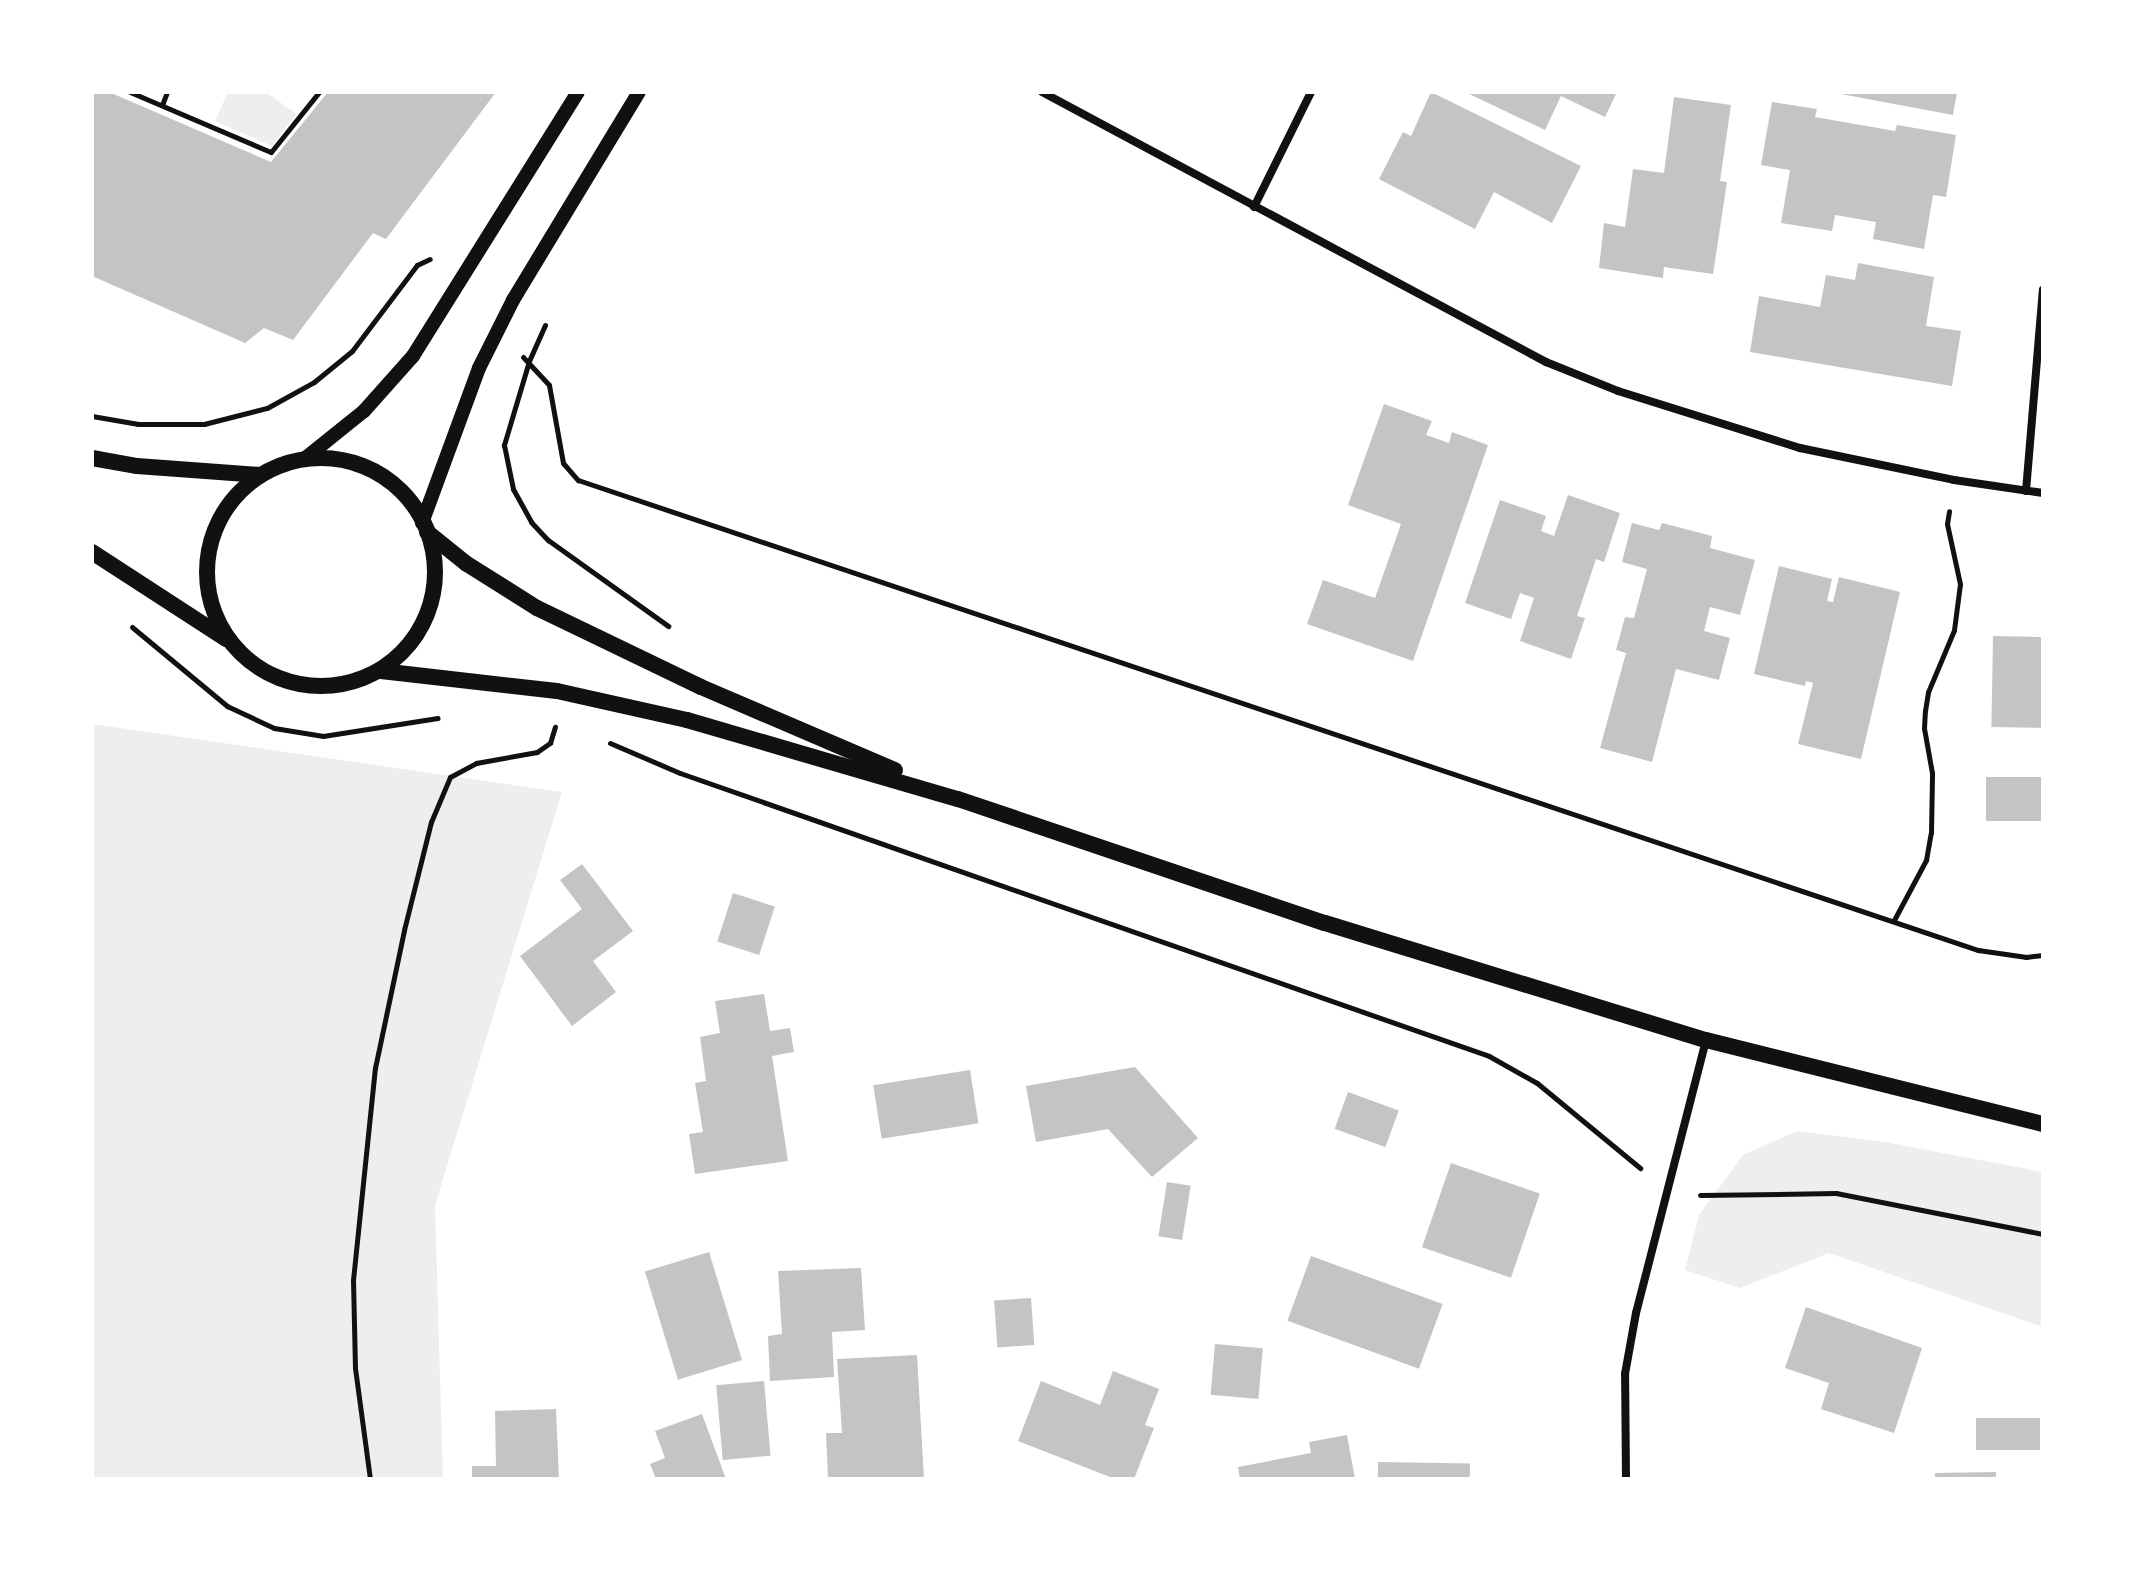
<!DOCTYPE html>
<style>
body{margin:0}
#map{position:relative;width:2135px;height:1571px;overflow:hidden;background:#fff;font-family:"Sofia Sans Condensed",sans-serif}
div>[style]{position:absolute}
.green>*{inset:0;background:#eee}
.building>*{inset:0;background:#c4c4c4;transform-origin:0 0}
.path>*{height:5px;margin:-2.5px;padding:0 2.5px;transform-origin:2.5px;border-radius:2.5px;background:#111}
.minor>*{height:8px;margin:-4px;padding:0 4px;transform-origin:4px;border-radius:4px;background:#111}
.tertiary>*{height:14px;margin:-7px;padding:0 7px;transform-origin:7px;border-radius:7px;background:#111}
.secondary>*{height:16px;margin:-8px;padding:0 8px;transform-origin:8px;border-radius:8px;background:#111}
.secondary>.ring{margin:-8px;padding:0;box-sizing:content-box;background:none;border:16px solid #111;border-radius:50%}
span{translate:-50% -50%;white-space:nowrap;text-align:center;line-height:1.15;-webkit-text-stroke:8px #fff;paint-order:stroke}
.frame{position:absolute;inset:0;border:94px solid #fff;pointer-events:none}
</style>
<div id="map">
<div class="green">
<div style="clip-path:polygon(228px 92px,266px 92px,296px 114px,272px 146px,215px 121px)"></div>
<div style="clip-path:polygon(92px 724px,562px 792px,435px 1205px,443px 1479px,92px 1479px)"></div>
<div style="clip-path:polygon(1797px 1131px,1885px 1142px,2043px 1172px,2043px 1327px,1829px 1253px,1740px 1288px,1685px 1270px,1699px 1215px,1743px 1155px)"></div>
</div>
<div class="building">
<div style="clip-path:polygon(92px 92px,109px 92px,271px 162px,328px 92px,496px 92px,386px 239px,373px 233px,293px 340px,264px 328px,245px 343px,92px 276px)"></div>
<div style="clip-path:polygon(1431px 92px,1581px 166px,1552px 223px,1494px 192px,1475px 229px,1379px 179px,1403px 132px,1411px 136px)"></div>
<div style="clip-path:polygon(1465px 92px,1617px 92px,1605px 117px,1561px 96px,1545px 130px)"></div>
<div style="clip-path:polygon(1830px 92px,1957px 92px,1953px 115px)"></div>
<div style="clip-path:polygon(1674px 97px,1731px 105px,1720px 181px,1727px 182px,1713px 274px,1664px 267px,1663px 278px,1599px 268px,1604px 223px,1625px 227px,1633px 169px,1664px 173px)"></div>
<div style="clip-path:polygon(1772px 102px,1817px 109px,1815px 117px,1895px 131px,1897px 125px,1956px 135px,1946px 197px,1933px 195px,1924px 249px,1873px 239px,1876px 222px,1835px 215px,1832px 231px,1781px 223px,1790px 170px,1761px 165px)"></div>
<div style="clip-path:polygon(1858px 263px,1934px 277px,1926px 326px,1961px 331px,1952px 386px,1750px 352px,1759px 296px,1820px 307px,1826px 275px,1855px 280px)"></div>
<div style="clip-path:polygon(1384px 404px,1432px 421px,1426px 435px,1449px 443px,1452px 432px,1488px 445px,1413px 661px,1307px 624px,1323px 580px,1375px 598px,1401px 524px,1348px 505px)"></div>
<div style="clip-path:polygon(1568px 495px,1620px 513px,1604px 562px,1596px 559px,1577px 616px,1585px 618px,1571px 659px,1520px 641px,1534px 598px,1520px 593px,1511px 619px,1465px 603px,1500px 500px,1546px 516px,1541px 531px,1554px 536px)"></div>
<div style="clip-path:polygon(1632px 523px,1659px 530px,1662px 523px,1712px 536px,1710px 548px,1755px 560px,1740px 615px,1710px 607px,1704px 631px,1730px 638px,1719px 680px,1676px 669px,1652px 762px,1600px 748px,1626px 653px,1616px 650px,1625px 617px,1634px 618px,1647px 569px,1622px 562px)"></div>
<div style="clip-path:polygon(1779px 566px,1832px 579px,1827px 601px,1833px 602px,1839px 577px,1900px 592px,1861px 759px,1798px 744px,1813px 683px,1806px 681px,1805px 686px,1754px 674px)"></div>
<div style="left:1993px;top:636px;width:50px;height:91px;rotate:1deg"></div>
<div style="left:1986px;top:777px;width:57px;height:44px"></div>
<div style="clip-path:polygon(582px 864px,633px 931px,593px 961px,616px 992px,572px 1026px,520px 956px,582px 909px,560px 880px)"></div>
<div style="left:733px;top:893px;width:44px;height:51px;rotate:18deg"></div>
<div style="clip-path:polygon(764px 994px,770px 1031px,790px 1028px,794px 1052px,772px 1056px,788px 1161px,695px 1174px,689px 1134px,703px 1132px,695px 1083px,706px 1081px,700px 1037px,720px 1033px,715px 1001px)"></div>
<div style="clip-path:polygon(1135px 1067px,1198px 1138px,1152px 1177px,1108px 1129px,1036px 1142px,1026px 1086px)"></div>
<div style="left:970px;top:1070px;width:54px;height:98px;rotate:81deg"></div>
<div style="left:1348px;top:1092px;width:54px;height:39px;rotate:20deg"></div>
<div style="left:1451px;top:1163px;width:94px;height:89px;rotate:19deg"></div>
<div style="left:1167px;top:1182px;width:24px;height:55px;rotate:9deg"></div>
<div style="left:709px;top:1252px;width:113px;height:67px;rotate:73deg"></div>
<div style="left:1311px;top:1256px;width:140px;height:69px;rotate:20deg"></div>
<div style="clip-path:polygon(861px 1268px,865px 1330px,832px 1332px,834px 1377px,770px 1381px,768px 1336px,782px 1334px,778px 1271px)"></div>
<div style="left:1031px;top:1298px;width:47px;height:37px;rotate:86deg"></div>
<div style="clip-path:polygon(1806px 1307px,1922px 1348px,1894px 1433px,1821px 1409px,1829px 1383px,1785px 1368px)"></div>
<div style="left:1215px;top:1344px;width:48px;height:51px;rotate:5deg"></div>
<div style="clip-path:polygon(917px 1355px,924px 1479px,828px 1479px,826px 1433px,842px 1433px,837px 1359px)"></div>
<div style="clip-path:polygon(1113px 1371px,1159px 1389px,1145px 1425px,1154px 1428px,1134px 1479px,1115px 1479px,1018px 1441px,1041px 1381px,1100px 1405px)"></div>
<div style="left:764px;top:1381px;width:75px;height:48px;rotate:85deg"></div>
<div style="clip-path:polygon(556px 1409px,559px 1479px,472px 1479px,472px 1466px,496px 1466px,495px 1411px)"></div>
<div style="clip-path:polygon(702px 1414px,726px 1479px,656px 1479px,650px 1464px,665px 1458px,655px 1431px)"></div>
<div style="left:1976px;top:1418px;width:64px;height:32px"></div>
<div style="clip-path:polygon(1347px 1435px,1355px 1479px,1240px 1479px,1238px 1467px,1311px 1453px,1309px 1442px)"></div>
<div style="left:1378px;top:1462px;width:92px;height:17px;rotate:1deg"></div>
<div style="clip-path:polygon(1996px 1472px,1996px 1479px,1935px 1479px,1935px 1473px)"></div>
</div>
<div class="path">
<div style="left:130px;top:92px;width:153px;rotate:23.1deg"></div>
<div style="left:271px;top:152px;width:77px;rotate:-51.3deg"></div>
<div style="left:162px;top:105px;width:14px;rotate:-69deg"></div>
<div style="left:545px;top:325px;width:39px;rotate:114deg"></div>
<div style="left:529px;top:361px;width:88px;rotate:106.6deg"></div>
<div style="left:504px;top:445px;width:45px;rotate:78.4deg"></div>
<div style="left:513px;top:489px;width:38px;rotate:61deg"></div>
<div style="left:531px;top:522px;width:25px;rotate:47deg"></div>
<div style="left:548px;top:540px;width:148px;rotate:35.6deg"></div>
<div style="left:523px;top:357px;width:38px;rotate:47deg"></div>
<div style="left:549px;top:385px;width:79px;rotate:79.8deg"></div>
<div style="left:563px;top:463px;width:23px;rotate:49deg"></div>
<div style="left:578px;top:480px;width:1477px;rotate:18.56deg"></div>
<div style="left:1978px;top:950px;width:49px;rotate:8.3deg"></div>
<div style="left:2026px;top:957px;width:17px;rotate:-7deg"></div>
<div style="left:92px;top:416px;width:47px;rotate:9.9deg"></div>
<div style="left:138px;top:424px;width:66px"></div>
<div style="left:204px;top:424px;width:65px;rotate:-14.3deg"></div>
<div style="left:267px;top:408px;width:54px;rotate:-29deg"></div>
<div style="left:314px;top:382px;width:49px;rotate:-39.2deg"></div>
<div style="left:352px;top:351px;width:108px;rotate:-52.9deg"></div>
<div style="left:417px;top:265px;width:14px;rotate:-25deg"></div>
<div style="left:132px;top:627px;width:124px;rotate:39.7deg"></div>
<div style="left:227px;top:706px;width:52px;rotate:25.1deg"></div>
<div style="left:274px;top:728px;width:50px;rotate:9.3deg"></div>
<div style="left:323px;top:736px;width:116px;rotate:-8.9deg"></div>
<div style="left:610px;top:743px;width:76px;rotate:23.2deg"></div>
<div style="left:680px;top:773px;width:857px;rotate:19.28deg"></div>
<div style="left:1489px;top:1056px;width:55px;rotate:29.4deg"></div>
<div style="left:1537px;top:1083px;width:134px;rotate:39.5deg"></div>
<div style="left:1894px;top:920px;width:68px;rotate:-61.9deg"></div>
<div style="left:1926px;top:860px;width:27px;rotate:-80deg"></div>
<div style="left:1931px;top:833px;width:60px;rotate:-89deg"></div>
<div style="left:1932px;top:773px;width:46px;rotate:-100.1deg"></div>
<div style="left:1924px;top:728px;width:17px;rotate:-87deg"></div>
<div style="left:1925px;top:711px;width:19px;rotate:-81deg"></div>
<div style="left:1928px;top:692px;width:67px;rotate:-67.2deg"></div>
<div style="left:1954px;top:630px;width:46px;rotate:-82.6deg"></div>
<div style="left:1960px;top:584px;width:61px;rotate:-102.2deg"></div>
<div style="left:1947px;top:524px;width:13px;rotate:-81deg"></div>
<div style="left:1700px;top:1195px;width:136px;rotate:-0.8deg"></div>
<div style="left:1836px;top:1193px;width:211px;rotate:11.2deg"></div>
<div style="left:370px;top:1479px;width:112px;rotate:-97.7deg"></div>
<div style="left:355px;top:1368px;width:88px;rotate:-91.3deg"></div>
<div style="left:353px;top:1280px;width:213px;rotate:-84.1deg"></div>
<div style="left:375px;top:1068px;width:141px;rotate:-78.1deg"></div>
<div style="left:404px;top:930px;width:111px;rotate:-76deg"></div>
<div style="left:431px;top:822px;width:49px;rotate:-67.1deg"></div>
<div style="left:450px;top:777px;width:30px;rotate:-28deg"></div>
<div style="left:476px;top:763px;width:62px;rotate:-10.2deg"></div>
<div style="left:537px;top:752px;width:16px;rotate:-35deg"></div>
<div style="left:550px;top:743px;width:17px;rotate:-73deg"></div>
</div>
<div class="minor">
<div style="left:1042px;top:92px;width:572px;rotate:28.18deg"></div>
<div style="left:1546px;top:362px;width:78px;rotate:21.9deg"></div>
<div style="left:1618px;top:391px;width:191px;rotate:17.4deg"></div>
<div style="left:1800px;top:448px;width:157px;rotate:11.7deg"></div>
<div style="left:1954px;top:480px;width:90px;rotate:8.3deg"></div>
<div style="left:1254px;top:207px;width:128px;rotate:-63.6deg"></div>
<div style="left:2026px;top:491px;width:202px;rotate:-85.2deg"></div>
<div style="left:1626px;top:1479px;width:105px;rotate:-90.5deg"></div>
<div style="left:1625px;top:1374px;width:62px;rotate:-79.8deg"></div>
<div style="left:1636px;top:1313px;width:282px;rotate:-75.6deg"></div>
</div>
<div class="tertiary">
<div style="left:303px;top:460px;width:78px;rotate:-38.8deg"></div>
<div style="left:364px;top:411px;width:74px;rotate:-48.3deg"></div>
<div style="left:413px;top:356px;width:311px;rotate:-58deg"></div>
<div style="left:422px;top:523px;width:165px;rotate:-69.8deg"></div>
<div style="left:479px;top:368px;width:76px;rotate:-63.4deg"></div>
<div style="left:513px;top:300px;width:243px;rotate:-58.8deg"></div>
</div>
<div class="secondary">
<div class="ring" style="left:207px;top:458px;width:212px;height:212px"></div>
<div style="left:92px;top:458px;width:46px;rotate:10.1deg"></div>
<div style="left:137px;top:466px;width:124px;rotate:4.2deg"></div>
<div style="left:427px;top:532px;width:51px;rotate:38.7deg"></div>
<div style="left:467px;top:564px;width:83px;rotate:32.2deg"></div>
<div style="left:537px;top:608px;width:182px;rotate:25.7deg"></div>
<div style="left:701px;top:687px;width:211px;rotate:23.2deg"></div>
<div style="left:92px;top:552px;width:160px;rotate:33deg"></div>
<div style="left:381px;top:671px;width:177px;rotate:6.5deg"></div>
<div style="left:557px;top:691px;width:133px;rotate:12.6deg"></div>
<div style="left:687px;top:720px;width:282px;rotate:16.3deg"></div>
<div style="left:958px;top:799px;width:387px;rotate:18.7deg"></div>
<div style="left:1325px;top:923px;width:399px;rotate:17.1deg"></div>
<div style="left:1706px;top:1040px;width:347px;rotate:14deg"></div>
</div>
<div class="frame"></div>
</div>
